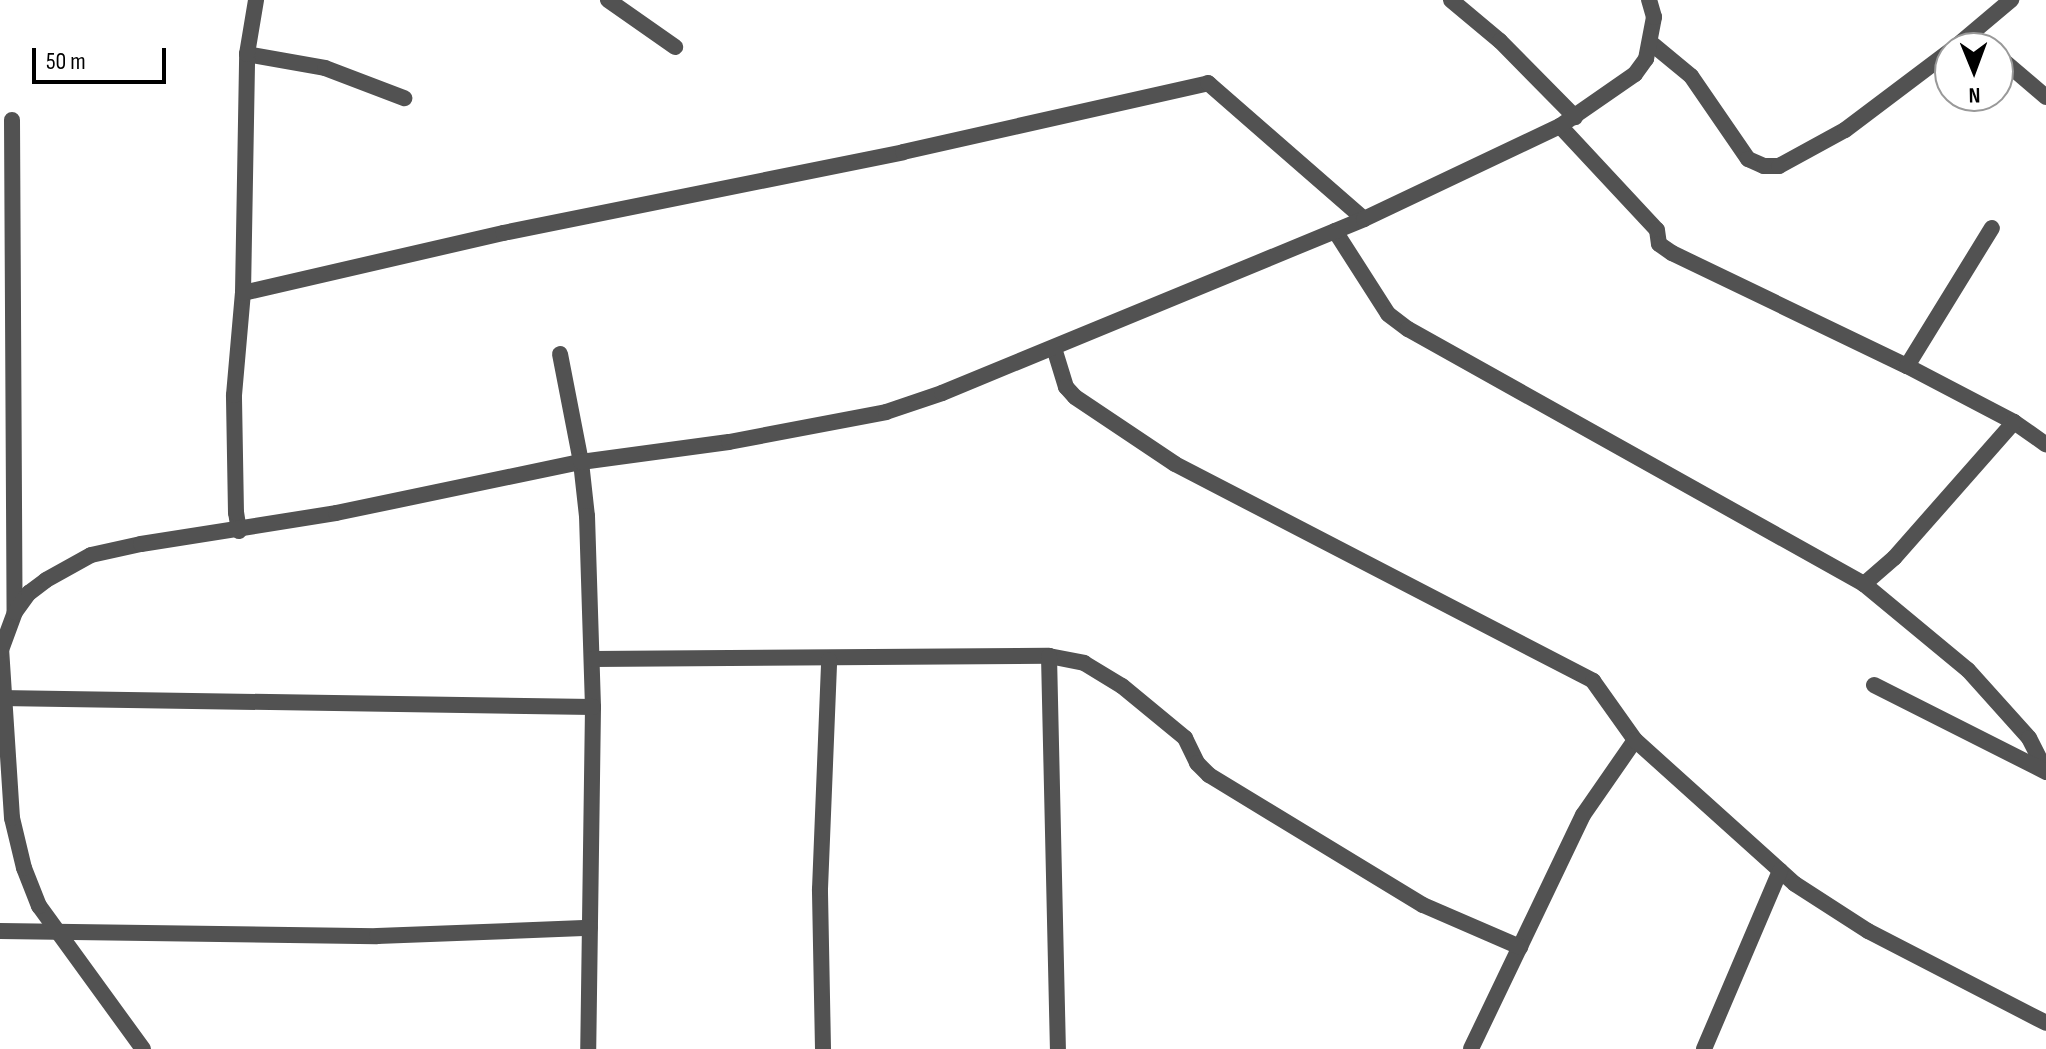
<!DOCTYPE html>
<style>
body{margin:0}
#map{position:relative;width:2046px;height:1049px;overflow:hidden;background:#fff;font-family:"Sofia Sans Condensed",sans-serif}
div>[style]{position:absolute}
.street>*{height:16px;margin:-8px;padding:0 8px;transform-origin:8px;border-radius:8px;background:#525252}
span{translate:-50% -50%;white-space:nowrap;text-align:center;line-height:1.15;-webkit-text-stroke:6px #fff;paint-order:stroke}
.north{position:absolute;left:1934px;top:32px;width:80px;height:80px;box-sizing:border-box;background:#fff;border:2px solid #999;border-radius:50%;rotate:179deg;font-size:22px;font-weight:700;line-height:32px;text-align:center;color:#000}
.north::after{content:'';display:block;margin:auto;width:28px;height:36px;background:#000;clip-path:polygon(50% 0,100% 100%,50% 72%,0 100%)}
.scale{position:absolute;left:32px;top:48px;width:134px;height:36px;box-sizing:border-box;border:4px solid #000;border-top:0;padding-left:10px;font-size:24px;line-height:28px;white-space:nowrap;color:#000;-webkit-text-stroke:6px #fff;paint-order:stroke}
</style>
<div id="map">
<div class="street">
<div style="left:608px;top:0;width:82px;rotate:35deg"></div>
<div style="left:1451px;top:0;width:64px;rotate:39.9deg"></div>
<div style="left:1500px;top:41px;width:107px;rotate:45.4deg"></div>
<div style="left:1971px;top:36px;width:20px;rotate:37deg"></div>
<div style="left:1651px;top:43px;width:52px;rotate:39.5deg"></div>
<div style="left:1691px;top:76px;width:101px;rotate:55.5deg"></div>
<div style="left:1748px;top:159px;width:17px;rotate:24deg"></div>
<div style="left:1764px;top:166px;width:15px"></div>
<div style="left:1779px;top:166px;width:75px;rotate:-28.6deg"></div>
<div style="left:1845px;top:130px;width:131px;rotate:-37deg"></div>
<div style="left:1954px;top:48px;width:75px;rotate:-40.1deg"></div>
<div style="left:247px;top:54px;width:79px;rotate:10.2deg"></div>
<div style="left:325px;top:68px;width:85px;rotate:20.8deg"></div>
<div style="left:1998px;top:56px;width:63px;rotate:40.5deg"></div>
<div style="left:12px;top:120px;width:492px;rotate:89.7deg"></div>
<div style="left:1560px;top:126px;width:142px;rotate:47deg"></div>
<div style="left:1657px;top:230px;width:14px;rotate:82deg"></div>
<div style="left:1659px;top:244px;width:16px;rotate:35deg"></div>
<div style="left:1672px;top:253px;width:261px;rotate:25.7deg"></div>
<div style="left:1907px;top:366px;width:121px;rotate:27.6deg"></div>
<div style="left:2014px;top:422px;width:39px;rotate:35deg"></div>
<div style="left:1335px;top:231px;width:98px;rotate:57.4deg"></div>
<div style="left:1388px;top:314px;width:25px;rotate:37deg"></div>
<div style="left:1408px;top:329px;width:522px;rotate:29.21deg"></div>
<div style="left:243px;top:293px;width:267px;rotate:-13deg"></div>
<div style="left:503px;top:233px;width:408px;rotate:-11.4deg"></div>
<div style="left:903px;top:152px;width:313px;rotate:-12.7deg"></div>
<div style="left:1208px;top:83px;width:207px;rotate:41.1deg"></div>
<div style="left:1054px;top:348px;width:41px;rotate:72.9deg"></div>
<div style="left:1066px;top:387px;width:13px;rotate:48deg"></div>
<div style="left:1075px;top:397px;width:120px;rotate:33.8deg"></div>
<div style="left:1175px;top:464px;width:471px;rotate:27.4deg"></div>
<div style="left:1593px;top:681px;width:72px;rotate:54.6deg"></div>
<div style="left:1635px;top:740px;width:91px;rotate:124.7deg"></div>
<div style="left:1583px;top:815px;width:259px;rotate:115.6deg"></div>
<div style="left:560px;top:354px;width:110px;rotate:79deg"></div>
<div style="left:581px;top:462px;width:54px;rotate:83.7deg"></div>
<div style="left:587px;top:516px;width:191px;rotate:88.2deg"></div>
<div style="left:593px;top:707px;width:342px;rotate:90.8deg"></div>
<div style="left:1907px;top:366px;width:162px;rotate:-58.4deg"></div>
<div style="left:2014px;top:422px;width:181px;rotate:131.4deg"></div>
<div style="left:1894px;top:558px;width:40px;rotate:139deg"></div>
<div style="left:1864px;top:584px;width:135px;rotate:39.6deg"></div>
<div style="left:1968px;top:670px;width:91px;rotate:48.1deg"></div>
<div style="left:2029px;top:738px;width:37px;rotate:63deg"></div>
<div style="left:239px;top:531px;width:18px;rotate:-99deg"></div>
<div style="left:236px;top:513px;width:118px;rotate:-91deg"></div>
<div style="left:234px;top:395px;width:102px;rotate:-85deg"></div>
<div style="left:243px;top:293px;width:239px;rotate:-89deg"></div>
<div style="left:247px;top:54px;width:55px;rotate:-80.5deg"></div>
<div style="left:1049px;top:656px;width:36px;rotate:11deg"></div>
<div style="left:1084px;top:663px;width:44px;rotate:31.2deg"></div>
<div style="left:1122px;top:686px;width:82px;rotate:39.5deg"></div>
<div style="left:1185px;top:738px;width:28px;rotate:64deg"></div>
<div style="left:1197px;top:763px;width:17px;rotate:45deg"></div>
<div style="left:1209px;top:775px;width:250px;rotate:31.3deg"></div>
<div style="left:1423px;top:905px;width:106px;rotate:23.4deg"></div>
<div style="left:592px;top:659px;width:457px;rotate:-0.4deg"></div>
<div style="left:1049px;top:656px;width:393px;rotate:88.7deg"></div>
<div style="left:1874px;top:685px;width:193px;rotate:26.8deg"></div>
<div style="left:0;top:698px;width:593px;rotate:0.87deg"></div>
<div style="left:1635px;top:740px;width:215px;rotate:42deg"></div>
<div style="left:1795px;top:884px;width:87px;rotate:32.8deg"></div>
<div style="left:1868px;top:931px;width:200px;rotate:27.3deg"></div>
<div style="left:0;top:931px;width:377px;rotate:0.8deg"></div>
<div style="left:377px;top:936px;width:213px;rotate:-2.2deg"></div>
<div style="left:143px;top:1049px;width:177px;rotate:-126deg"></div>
<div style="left:39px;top:906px;width:41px;rotate:-111.5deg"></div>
<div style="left:24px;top:868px;width:51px;rotate:-103.5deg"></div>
<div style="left:12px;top:818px;width:168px;rotate:-93.7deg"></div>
<div style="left:1px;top:650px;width:40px;rotate:-69.8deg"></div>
<div style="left:15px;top:612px;width:24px;rotate:-54deg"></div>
<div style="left:29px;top:593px;width:21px;rotate:-37deg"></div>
<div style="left:46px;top:580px;width:51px;rotate:-29.1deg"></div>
<div style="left:91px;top:555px;width:51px;rotate:-12.4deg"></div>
<div style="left:141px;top:544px;width:197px;rotate:-9deg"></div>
<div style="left:336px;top:513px;width:250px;rotate:-11.8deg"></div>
<div style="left:581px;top:462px;width:149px;rotate:-7.7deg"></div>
<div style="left:729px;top:442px;width:160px;rotate:-10.8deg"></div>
<div style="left:886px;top:412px;width:59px;rotate:-18.7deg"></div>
<div style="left:942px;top:393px;width:456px;rotate:-22.4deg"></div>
<div style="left:1364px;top:219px;width:217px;rotate:-25.4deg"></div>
<div style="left:1560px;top:126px;width:91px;rotate:-34.7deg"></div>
<div style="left:1635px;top:74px;width:19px;rotate:-54deg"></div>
<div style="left:1646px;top:59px;width:43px;rotate:-79.2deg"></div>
<div style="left:1654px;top:17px;width:18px;rotate:-106deg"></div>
<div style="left:823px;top:1049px;width:160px;rotate:-91.1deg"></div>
<div style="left:820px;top:889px;width:229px;rotate:-87.7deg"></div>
<div style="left:1704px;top:1049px;width:194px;rotate:-66.9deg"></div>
</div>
<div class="north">N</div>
<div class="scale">50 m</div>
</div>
